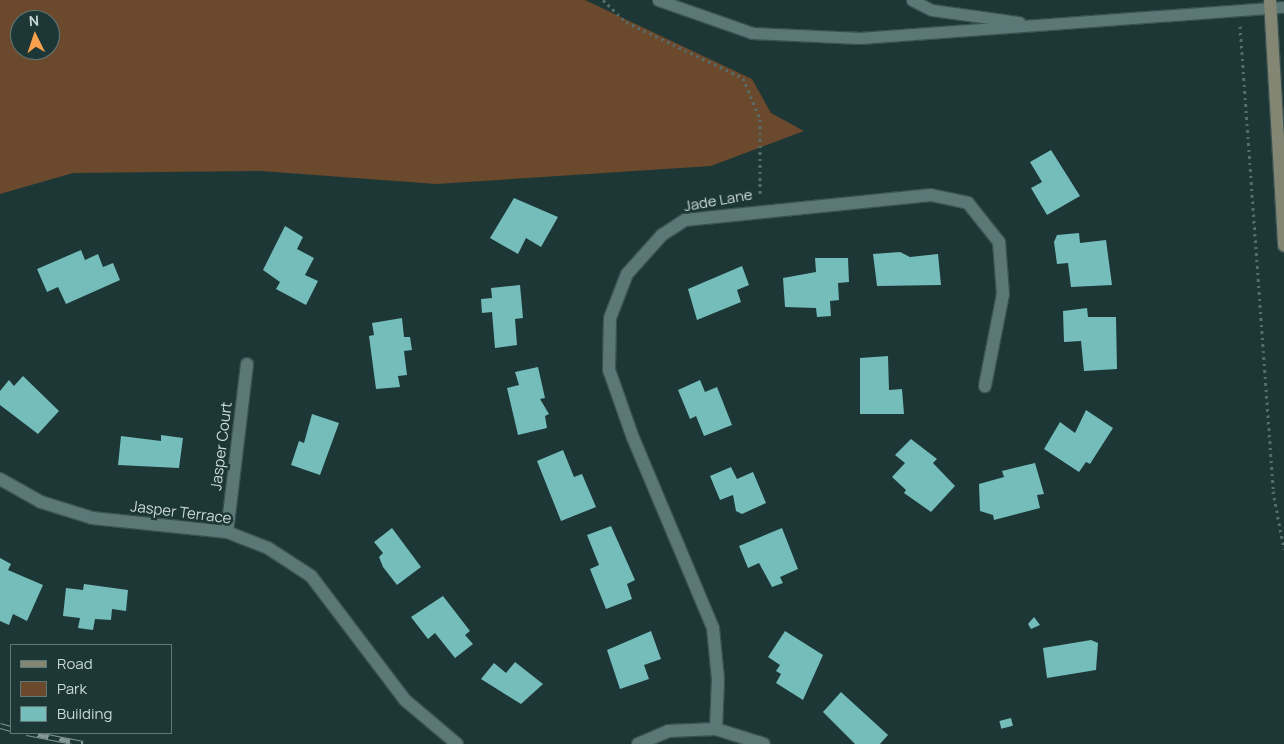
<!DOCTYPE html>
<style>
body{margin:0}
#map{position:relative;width:1284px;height:744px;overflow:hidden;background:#1c3736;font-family:Manrope,sans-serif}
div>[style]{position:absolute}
.green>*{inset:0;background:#6a492c}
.building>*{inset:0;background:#74bdbb;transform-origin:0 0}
.path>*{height:3px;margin-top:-1.5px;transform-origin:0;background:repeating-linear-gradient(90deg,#566d6c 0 2.5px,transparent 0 6.5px)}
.roads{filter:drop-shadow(1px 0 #3b5252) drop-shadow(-1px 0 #3b5252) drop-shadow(0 1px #3b5252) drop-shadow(0 -1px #3b5252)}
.lane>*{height:11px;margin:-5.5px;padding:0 5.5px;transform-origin:5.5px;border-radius:5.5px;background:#5b7877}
.street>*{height:12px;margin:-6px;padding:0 6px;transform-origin:6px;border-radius:6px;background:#5b7877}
.secondary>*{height:12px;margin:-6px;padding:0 6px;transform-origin:6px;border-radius:6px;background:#848674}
.rail>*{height:5.5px;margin-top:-2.75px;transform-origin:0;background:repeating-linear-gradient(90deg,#1c3736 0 11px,#839797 0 22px);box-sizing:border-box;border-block:1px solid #839797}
span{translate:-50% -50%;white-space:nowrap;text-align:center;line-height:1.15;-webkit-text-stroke:5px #1c3736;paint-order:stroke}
.street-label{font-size:15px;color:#cad9d9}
.legend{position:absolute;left:10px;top:644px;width:162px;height:90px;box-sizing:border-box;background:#1c3736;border:1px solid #627877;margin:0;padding:6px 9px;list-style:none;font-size:15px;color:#cad9d9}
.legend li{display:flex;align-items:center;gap:10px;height:25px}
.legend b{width:25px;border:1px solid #627877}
.north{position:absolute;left:10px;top:10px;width:50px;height:50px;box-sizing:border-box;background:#1c3736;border:1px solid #627877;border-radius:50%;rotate:356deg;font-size:14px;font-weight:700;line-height:20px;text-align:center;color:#cad9d9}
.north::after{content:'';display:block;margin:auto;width:18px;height:22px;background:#f8a04b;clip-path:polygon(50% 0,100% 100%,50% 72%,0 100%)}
</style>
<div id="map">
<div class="green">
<div style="clip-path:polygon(evenodd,0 0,585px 0,752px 79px,771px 113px,804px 131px,711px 166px,436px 184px,261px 171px,73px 173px,0 194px,0 0,20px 20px,50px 20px,50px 50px,20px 50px,20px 20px)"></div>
</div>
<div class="building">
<div style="clip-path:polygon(1051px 150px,1080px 196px,1047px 215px,1031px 188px,1042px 182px,1030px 162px)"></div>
<div style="clip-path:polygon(514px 198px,558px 217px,541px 247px,526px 238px,518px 254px,490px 238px)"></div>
<div style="clip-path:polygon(285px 226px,303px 237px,297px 249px,314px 258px,305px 275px,318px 281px,306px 305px,276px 289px,280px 282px,263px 270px)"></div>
<div style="clip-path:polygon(1079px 233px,1080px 243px,1106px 240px,1112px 285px,1071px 287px,1068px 263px,1057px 264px,1054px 242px,1057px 235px)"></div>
<div style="clip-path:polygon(81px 250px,85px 260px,98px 254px,103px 267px,113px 263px,120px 280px,66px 304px,58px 287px,47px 292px,37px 269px)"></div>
<div style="clip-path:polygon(900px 252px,910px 257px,938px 254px,941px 285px,877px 286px,873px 254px)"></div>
<div style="clip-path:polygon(815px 258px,848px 258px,849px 282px,838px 283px,839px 300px,830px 301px,831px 316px,817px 317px,816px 308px,785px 307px,783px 278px,816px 272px)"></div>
<div style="clip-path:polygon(742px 266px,749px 285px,737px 290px,741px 302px,697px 320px,688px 289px)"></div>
<div style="clip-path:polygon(520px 285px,523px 318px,515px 319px,517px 345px,495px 348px,492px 312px,482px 313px,481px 299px,492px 298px,491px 288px)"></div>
<div style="clip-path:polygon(1087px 308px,1088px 317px,1116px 317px,1117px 369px,1084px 371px,1081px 341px,1064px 342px,1063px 311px)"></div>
<div style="clip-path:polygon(402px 318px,404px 337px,410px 337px,412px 350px,404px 351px,407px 375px,398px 376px,400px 387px,376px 389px,369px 336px,374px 335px,372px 323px)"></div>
<div style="clip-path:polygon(888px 356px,889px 390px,902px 389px,904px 414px,860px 414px,860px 358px)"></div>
<div style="clip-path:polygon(538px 367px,545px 398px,540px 399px,549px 414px,545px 416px,547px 428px,518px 435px,507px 388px,519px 385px,515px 372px)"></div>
<div style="clip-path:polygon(23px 376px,59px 411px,38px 434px,0 405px,0 391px,9px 380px,14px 386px)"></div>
<div style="clip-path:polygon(700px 380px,705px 392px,717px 387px,732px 425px,704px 436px,696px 416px,690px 419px,678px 390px)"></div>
<div style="clip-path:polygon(1086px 410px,1113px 428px,1090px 464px,1086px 462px,1079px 472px,1044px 449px,1060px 422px,1075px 433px)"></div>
<div style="clip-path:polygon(312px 414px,339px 423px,320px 475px,291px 465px,299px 441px,304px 443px)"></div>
<div style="clip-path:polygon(161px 435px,183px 438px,179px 468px,118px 465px,121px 436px,161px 441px)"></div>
<div style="clip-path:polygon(911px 439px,937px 459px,933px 463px,955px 486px,931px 512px,904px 493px,906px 490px,892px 477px,905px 463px,895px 455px)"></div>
<div style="clip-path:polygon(563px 450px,574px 477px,582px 474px,596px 507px,561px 521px,537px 461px)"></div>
<div style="clip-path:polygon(1035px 463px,1044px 494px,1037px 495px,1040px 508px,994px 520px,993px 515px,980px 511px,979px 484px,1004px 477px,1002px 471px)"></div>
<div style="clip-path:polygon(731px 467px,737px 479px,753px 472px,766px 503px,742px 514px,736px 511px,733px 495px,720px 500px,710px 476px)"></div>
<div style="clip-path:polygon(611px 526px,635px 580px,627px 584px,632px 599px,606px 609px,590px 569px,599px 565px,587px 535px)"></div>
<div style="clip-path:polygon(392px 528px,421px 567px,397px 585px,383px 567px,379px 557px,383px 553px,374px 542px)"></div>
<div style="clip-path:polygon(782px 528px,798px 569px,780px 577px,783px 583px,772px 587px,759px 563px,748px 568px,739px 546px)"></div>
<div style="clip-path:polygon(0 558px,11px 564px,8px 570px,43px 585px,27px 621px,13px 614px,9px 625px,0 621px)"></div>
<div style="clip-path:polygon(84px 584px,128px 590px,126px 611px,112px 609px,111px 620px,95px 619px,93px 630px,78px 628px,80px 618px,63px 616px,66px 588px,83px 590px)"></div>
<div style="clip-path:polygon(443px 596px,470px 631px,465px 635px,473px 644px,455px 658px,435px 633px,428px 639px,411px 617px)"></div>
<div style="clip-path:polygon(1034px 617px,1040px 625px,1031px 629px,1028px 624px)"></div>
<div style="clip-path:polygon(651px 631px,661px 659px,644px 665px,649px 679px,620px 689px,607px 650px)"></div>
<div style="clip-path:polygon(785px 631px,823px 655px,803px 700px,776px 683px,781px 674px,776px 671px,780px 665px,768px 657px)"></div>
<div style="clip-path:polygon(1091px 640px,1098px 643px,1096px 670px,1047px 678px,1043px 648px)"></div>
<div style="clip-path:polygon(515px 662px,543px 684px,521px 704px,481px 679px,494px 663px,506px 673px)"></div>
<div style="clip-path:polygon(841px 692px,888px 735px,880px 744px,855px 744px,823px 712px)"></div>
<div style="left:1011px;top:718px;width:8px;height:12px;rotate:76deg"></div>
</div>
<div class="path">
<div style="left:603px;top:0;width:32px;rotate:44deg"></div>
<div style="left:626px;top:22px;width:130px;rotate:25.6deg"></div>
<div style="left:743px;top:78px;width:44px;rotate:67.5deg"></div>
<div style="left:760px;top:119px;width:77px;rotate:90deg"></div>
<div style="left:1240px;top:26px;width:466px;rotate:85.9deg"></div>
<div style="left:1273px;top:491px;width:59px;rotate:79.3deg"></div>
</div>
<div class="roads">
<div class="lane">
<div style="left:658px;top:0;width:100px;rotate:19.3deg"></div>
<div style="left:752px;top:33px;width:108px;rotate:2.7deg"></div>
<div style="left:860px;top:38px;width:425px;rotate:-4.2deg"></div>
<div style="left:912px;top:0;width:22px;rotate:27deg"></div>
<div style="left:932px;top:10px;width:88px;rotate:7.9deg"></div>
</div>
<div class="street">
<div style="left:0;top:479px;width:47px;rotate:29.3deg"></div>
<div style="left:41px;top:502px;width:53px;rotate:17.4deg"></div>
<div style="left:92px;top:518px;width:136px;rotate:5.9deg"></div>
<div style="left:227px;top:532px;width:44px;rotate:21.3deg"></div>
<div style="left:268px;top:548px;width:51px;rotate:33.1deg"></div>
<div style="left:311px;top:576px;width:156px;rotate:52.8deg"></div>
<div style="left:405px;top:700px;width:68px;rotate:40.2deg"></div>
<div style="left:227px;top:532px;width:169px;rotate:-83.2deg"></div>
<div style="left:716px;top:729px;width:50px;rotate:-87.7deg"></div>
<div style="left:718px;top:679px;width:51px;rotate:-95.6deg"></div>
<div style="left:713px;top:628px;width:206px;rotate:-112.8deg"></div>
<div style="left:633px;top:438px;width:72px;rotate:-109.4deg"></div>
<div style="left:609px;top:370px;width:52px;rotate:-88.9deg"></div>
<div style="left:610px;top:318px;width:47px;rotate:-68.9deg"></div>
<div style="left:627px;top:274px;width:52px;rotate:-48.1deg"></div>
<div style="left:662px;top:235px;width:27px;rotate:-33deg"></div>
<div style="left:685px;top:220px;width:247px;rotate:-5.8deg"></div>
<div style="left:931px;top:195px;width:38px;rotate:12deg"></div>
<div style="left:968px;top:203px;width:50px;rotate:51.5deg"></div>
<div style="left:999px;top:242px;width:52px;rotate:85.6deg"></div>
<div style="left:1003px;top:294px;width:94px;rotate:101.1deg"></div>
<div style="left:638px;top:744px;width:33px;rotate:-23deg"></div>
<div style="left:668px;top:731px;width:48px;rotate:-2.4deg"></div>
<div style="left:716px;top:729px;width:50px;rotate:17.4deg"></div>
</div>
<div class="secondary">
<div style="left:1270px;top:0;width:246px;rotate:86.7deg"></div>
</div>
</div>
<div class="rail">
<div style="left:0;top:726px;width:11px;rotate:15deg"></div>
<div style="left:27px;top:733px;width:57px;rotate:11.1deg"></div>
</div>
<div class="street-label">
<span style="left:718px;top:200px;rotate:-10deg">Jade Lane</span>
<span style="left:221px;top:446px;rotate:-83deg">Jasper Court</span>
<span style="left:181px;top:512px;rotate:7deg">Jasper Terrace</span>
</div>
<ul class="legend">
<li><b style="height:6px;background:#848674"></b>Road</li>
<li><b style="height:14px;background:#6a492c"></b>Park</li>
<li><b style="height:14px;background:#74bdbb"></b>Building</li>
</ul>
<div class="north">N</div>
</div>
